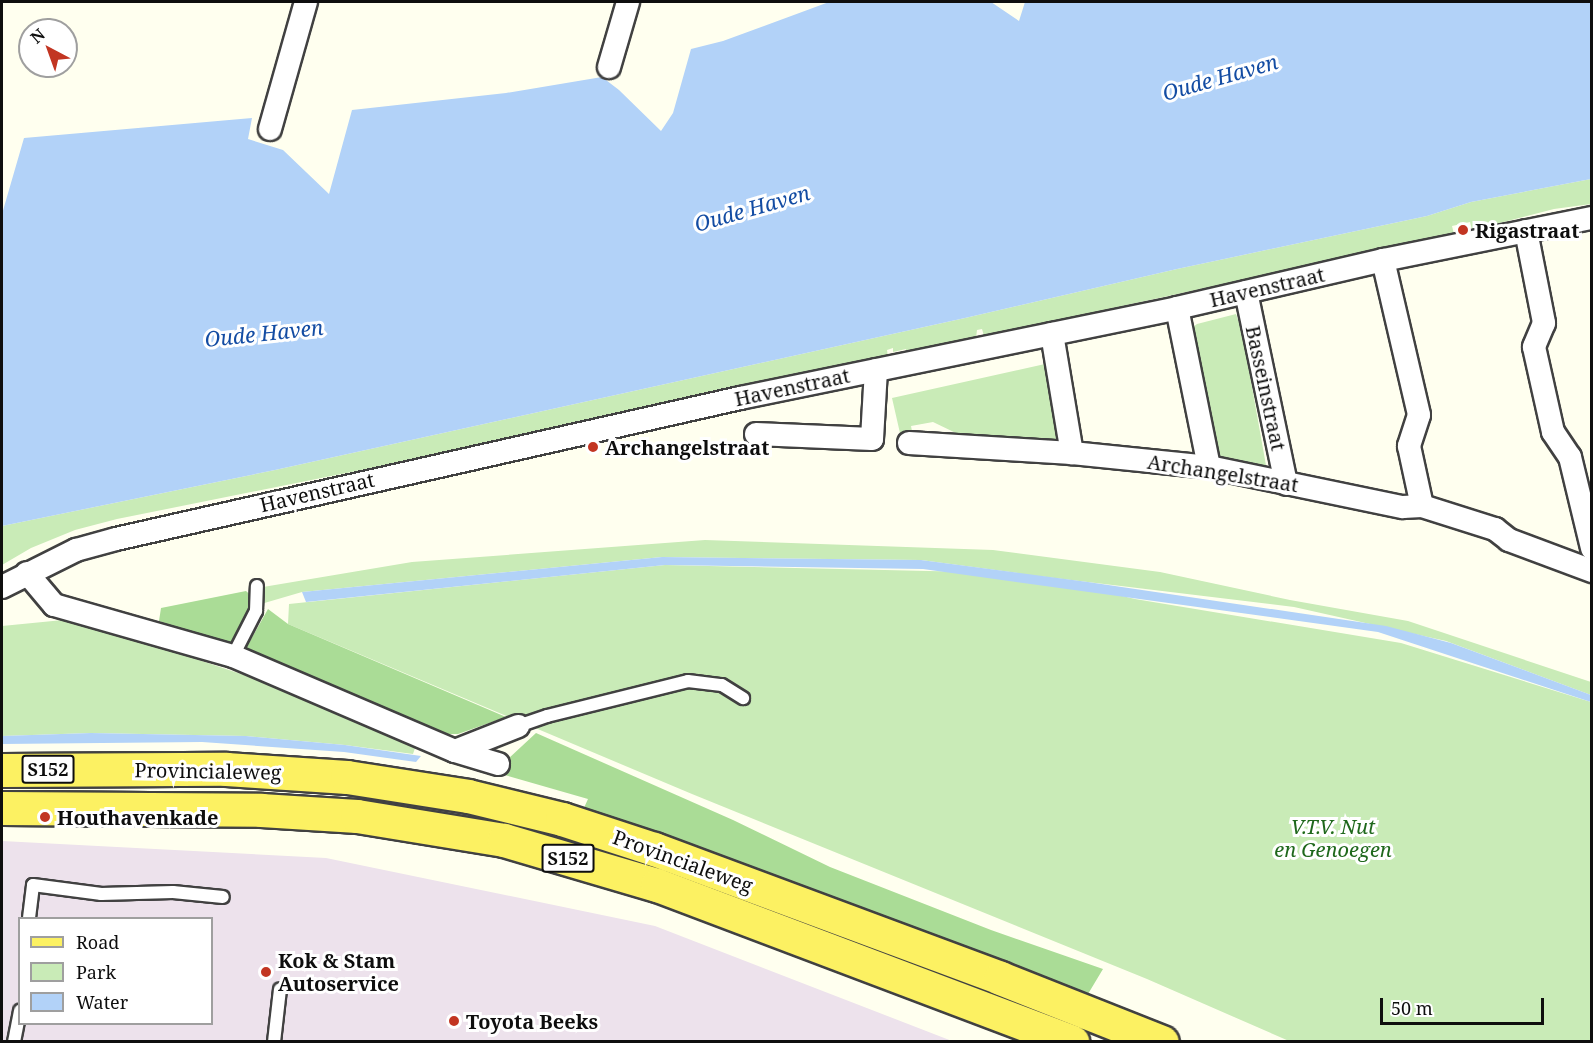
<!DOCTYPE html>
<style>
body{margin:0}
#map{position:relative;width:1593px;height:1043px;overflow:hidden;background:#ffffef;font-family:"Noto Serif",serif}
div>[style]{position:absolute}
.industrial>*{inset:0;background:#ede2ec}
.green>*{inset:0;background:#c9ebb7}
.forest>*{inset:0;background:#aadc96}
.water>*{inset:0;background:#b2d2f8}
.roads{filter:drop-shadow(2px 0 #414141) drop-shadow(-2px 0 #414141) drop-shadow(0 2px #414141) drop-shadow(0 -2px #414141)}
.lane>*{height:12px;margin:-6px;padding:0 6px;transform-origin:6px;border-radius:6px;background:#fff}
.street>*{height:22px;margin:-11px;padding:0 11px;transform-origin:11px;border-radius:11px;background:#fff}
.primary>*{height:33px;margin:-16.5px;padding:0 16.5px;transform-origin:16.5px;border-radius:16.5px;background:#fcf162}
.dots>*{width:16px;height:16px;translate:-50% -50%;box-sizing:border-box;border:3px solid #fff;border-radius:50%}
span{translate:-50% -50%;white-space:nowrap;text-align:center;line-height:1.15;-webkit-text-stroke:6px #fff;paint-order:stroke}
.shield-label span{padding:2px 4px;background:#fff;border:2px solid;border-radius:4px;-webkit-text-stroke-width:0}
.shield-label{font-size:18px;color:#0e0e0e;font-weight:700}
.poi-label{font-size:20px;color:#0e0e0e;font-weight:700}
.left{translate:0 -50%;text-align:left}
.street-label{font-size:20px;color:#0e0e0e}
.park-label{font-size:20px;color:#1f681c;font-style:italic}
.water-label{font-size:21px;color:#134ca3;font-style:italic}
.frame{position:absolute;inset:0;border:3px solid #0e0e0e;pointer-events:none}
.legend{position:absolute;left:18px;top:917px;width:195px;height:108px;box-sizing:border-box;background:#fff;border:2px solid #9f9f9f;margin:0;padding:8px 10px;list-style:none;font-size:18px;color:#0e0e0e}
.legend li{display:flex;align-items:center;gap:12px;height:30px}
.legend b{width:30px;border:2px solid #9f9f9f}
.north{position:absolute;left:18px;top:18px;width:60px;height:60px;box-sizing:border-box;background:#fff;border:2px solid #9f9f9f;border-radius:50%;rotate:319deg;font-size:16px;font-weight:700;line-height:24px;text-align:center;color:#0e0e0e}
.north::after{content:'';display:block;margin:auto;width:21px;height:27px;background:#c23522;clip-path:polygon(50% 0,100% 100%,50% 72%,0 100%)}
.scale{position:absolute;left:1380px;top:998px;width:164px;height:27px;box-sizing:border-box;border:3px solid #0e0e0e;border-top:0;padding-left:8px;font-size:18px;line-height:21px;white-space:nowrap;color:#0e0e0e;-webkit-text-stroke:4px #fff;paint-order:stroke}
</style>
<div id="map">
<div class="industrial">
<div style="clip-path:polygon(evenodd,2px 841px,326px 858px,655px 926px,952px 1041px,2px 1041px,2px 841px,20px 918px,212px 918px,212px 1024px,20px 1024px,20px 918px)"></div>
</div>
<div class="green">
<div style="clip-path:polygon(1591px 179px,1591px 204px,1554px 209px,1472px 230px,1470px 222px,1452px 226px,1454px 234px,984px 336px,982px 329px,977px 330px,976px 338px,907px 354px,906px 349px,893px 352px,893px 348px,887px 350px,888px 357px,431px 456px,117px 519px,75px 530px,31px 548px,2px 565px,2px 526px,275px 470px,965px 318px,1177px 269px,1427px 216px,1471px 202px)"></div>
<div style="clip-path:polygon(1236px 314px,1242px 331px,1267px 471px,1214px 459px,1189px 330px,1197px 324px)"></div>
<div style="clip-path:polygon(1045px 364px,1058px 428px,1057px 441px,960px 435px,933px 422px,911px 426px,914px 441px,902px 442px,892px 398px)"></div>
<div style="clip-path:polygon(705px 540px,993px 550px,1160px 572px,1290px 600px,1408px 621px,1591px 682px,1591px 695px,1446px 641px,1294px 607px,1038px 576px,1135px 599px,1401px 643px,1591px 702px,1591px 1041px,1289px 1041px,1147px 979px,692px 794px,288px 624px,289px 604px,665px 565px,1018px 573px,921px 560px,662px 557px,302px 592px,261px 604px,263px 587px,412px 562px)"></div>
<div style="clip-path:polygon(63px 620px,151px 644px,286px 689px,415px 748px,413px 754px,345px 745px,246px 736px,91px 733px,2px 736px,2px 626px)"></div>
</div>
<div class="forest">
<div style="clip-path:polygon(246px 591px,254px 598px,251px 616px,237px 639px,227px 645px,159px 621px,161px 608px)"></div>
<div style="clip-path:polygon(268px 609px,288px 624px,506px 717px,458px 734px,447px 734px,245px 650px)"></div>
<div style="clip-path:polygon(536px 733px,733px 820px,830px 867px,991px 930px,1103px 969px,1088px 994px,583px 810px,588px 799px,494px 772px)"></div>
</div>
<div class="water">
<div style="clip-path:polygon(829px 2px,991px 2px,1019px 21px,1025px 2px,1591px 2px,1591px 179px,1471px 202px,1427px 216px,1177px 269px,965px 318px,275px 470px,2px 526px,2px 214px,24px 138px,252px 118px,248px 139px,283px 150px,329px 194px,352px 110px,506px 93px,602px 77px,619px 90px,661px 131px,673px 113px,691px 49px,723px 41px)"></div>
<div style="clip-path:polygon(662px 557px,921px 560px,1088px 582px,1386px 626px,1451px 643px,1591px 695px,1591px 702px,1378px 632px,923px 569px,665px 565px,306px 602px,302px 592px)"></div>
<div style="clip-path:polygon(91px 733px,246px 736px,345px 745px,421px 756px,416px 762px,344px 752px,202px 742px,2px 744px,2px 736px)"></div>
</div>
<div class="roads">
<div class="lane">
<div style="left:233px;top:656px;width:51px;rotate:-62.9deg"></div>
<div style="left:256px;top:611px;width:25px;rotate:-88deg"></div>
<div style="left:518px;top:726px;width:31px;rotate:-19deg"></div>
<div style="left:547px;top:716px;width:145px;rotate:-13.9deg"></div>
<div style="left:688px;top:681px;width:34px;rotate:7deg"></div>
<div style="left:722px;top:685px;width:25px;rotate:32deg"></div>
<div style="left:29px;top:918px;width:33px;rotate:-83deg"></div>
<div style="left:33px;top:885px;width:69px;rotate:7.5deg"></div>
<div style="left:101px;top:894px;width:72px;rotate:-1.6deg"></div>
<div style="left:173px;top:892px;width:50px;rotate:5.7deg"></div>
<div style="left:14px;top:1042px;width:32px;rotate:-79deg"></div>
<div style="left:274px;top:1042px;width:53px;rotate:-83.5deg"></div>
</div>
<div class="street">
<div style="left:609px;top:67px;width:68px;rotate:-73.7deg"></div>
<div style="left:270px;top:129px;width:132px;rotate:-74.2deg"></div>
<div style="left:1526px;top:231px;width:94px;rotate:78.9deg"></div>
<div style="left:1544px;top:323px;width:26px;rotate:113deg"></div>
<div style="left:1534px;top:347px;width:87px;rotate:77.4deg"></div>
<div style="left:1553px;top:432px;width:30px;rotate:56deg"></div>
<div style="left:1570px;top:457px;width:94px;rotate:76.4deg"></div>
<div style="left:1383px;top:260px;width:159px;rotate:76.9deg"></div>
<div style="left:1419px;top:415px;width:33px;rotate:108deg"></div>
<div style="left:1409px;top:446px;width:61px;rotate:77.8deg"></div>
<div style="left:1246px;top:292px;width:196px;rotate:78.2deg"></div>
<div style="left:1177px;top:308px;width:162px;rotate:78.6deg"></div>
<div style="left:1052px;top:334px;width:121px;rotate:80.5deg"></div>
<div style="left:756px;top:434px;width:116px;rotate:2.5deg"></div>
<div style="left:872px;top:439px;width:69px;rotate:-86.7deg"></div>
<div style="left:909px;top:443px;width:163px;rotate:3.5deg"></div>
<div style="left:1072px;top:453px;width:138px;rotate:5.8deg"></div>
<div style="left:1209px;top:467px;width:198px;rotate:11.7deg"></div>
<div style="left:1403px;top:507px;width:19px;rotate:-3deg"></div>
<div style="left:1422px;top:506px;width:77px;rotate:17.5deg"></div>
<div style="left:1495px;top:529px;width:18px;rotate:38deg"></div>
<div style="left:1509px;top:540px;width:89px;rotate:20.5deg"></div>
<div style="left:27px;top:573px;width:42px;rotate:49.8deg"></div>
<div style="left:54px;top:605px;width:186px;rotate:15.9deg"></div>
<div style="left:233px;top:656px;width:241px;rotate:23.2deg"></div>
<div style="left:455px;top:751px;width:68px;rotate:-21.6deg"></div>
<div style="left:2px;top:587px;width:83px;rotate:-26.6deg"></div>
<div style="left:76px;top:550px;width:41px;rotate:-15.4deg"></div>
<div style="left:116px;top:539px;width:640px;rotate:-12.73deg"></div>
<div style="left:740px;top:398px;width:446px;rotate:-11.6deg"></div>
<div style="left:1177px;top:308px;width:212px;rotate:-13.1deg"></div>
<div style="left:1383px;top:260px;width:213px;rotate:-11.4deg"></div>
<div style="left:455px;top:751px;width:45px;rotate:16.8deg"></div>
</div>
<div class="primary">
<div style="left:2px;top:770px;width:224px;rotate:-0.3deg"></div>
<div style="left:226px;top:769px;width:121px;rotate:3.8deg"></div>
<div style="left:347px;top:777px;width:122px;rotate:8.9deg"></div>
<div style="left:468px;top:796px;width:97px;rotate:13.7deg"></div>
<div style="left:562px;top:819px;width:97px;rotate:18.1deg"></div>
<div style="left:654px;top:849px;width:369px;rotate:20.4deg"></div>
<div style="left:1000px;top:978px;width:174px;rotate:21.6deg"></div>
<div style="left:2px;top:808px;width:259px;rotate:0.4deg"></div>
<div style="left:261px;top:810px;width:96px;rotate:3.6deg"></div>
<div style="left:357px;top:816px;width:149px;rotate:9.3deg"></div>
<div style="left:504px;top:840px;width:159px;rotate:16.4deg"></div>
<div style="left:657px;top:885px;width:444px;rotate:20.7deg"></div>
</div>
</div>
<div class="dots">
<div style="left:1463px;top:230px;background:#c23522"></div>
<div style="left:593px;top:447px;background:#c23522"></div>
<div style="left:45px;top:817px;background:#c23522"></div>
<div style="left:266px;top:972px;background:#c23522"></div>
<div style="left:454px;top:1021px;background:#c23522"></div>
</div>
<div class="shield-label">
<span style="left:48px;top:769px">S152</span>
<span style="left:568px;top:858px">S152</span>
</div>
<div class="poi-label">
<span class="left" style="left:1475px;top:230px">Rigastraat</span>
<span class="left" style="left:605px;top:447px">Archangelstraat</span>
<span class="left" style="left:57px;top:817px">Houthavenkade</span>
<span class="left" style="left:278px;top:972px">Kok &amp; Stam<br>Autoservice</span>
<span class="left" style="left:466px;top:1021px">Toyota Beeks</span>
</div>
<div class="street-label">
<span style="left:1267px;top:287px;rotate:-13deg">Havenstraat</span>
<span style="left:792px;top:387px;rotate:-12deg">Havenstraat</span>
<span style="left:1266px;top:388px;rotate:78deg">Basseinstraat</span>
<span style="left:1223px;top:473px;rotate:9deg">Archangelstraat</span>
<span style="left:317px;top:492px;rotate:-13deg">Havenstraat</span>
<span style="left:208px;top:771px;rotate:1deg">Provincialeweg</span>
<span style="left:683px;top:861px;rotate:20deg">Provincialeweg</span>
</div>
<div class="park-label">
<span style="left:1333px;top:838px">V.T.V. Nut<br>en Genoegen</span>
</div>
<div class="water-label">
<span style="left:1220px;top:77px;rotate:-16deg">Oude Haven</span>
<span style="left:752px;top:208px;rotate:-16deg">Oude Haven</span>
<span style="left:264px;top:333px;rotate:-6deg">Oude Haven</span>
</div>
<div class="frame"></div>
<ul class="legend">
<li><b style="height:8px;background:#fcf162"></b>Road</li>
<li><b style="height:16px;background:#c9ebb7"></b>Park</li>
<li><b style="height:16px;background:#b2d2f8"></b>Water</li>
</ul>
<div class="north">N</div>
<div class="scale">50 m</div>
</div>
